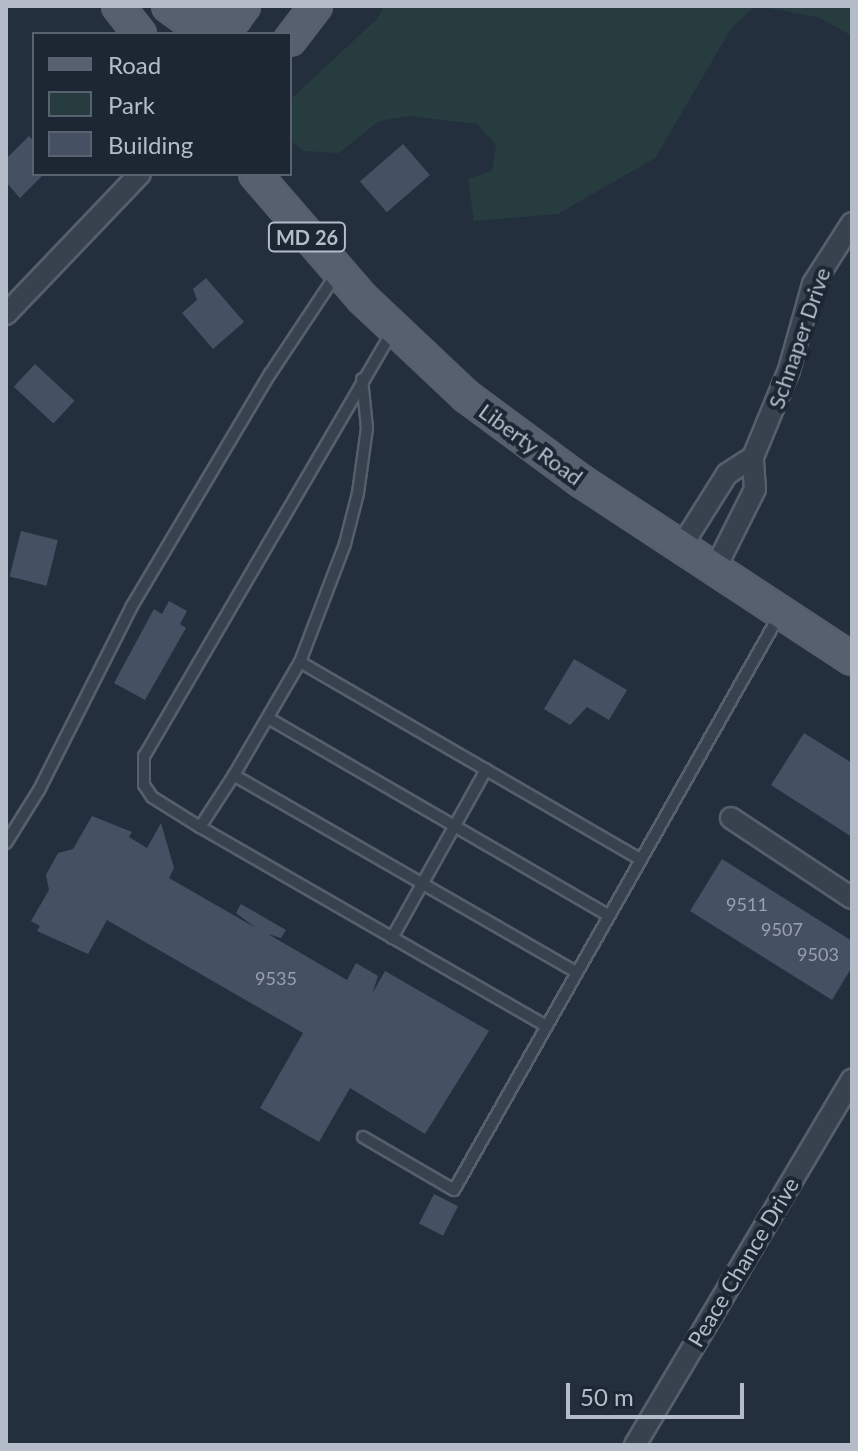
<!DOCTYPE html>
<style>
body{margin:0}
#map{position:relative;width:858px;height:1451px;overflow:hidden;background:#242f3e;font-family:Lato,sans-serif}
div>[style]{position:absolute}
.green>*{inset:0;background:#263c3f}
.building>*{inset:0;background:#455162;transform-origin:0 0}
.roads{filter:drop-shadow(2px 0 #565f6c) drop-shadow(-2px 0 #565f6c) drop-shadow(0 2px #565f6c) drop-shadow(0 -2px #565f6c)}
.service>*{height:10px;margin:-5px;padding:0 5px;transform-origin:5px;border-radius:5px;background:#38414e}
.minor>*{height:20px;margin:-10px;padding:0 10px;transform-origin:10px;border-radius:10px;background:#38414e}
.primary>*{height:30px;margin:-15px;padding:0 15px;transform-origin:15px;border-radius:15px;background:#56606e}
span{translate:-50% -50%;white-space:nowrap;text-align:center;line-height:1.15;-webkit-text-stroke:8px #1d2633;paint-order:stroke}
.number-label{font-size:18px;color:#98a1af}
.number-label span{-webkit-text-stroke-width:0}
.shield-label span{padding:2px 6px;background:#1d2633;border:2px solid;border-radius:6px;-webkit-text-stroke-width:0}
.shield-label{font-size:20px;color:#b4bcc9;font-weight:700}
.street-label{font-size:22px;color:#b4bcc9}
.frame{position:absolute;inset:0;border:8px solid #b4bcc9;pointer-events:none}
.legend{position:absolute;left:32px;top:32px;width:260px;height:144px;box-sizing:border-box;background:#1d2633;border:2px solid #59626f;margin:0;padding:10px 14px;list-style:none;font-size:24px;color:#b4bcc9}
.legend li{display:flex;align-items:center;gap:16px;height:40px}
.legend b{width:40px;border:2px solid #59626f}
.scale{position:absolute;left:566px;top:1383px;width:178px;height:36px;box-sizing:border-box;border:4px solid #b4bcc9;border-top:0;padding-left:10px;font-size:24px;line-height:28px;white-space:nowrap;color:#b4bcc9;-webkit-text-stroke:6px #1d2633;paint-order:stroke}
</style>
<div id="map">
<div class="green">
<div style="clip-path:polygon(384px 6px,755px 6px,731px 29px,655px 158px,558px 214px,474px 221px,468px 179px,492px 171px,496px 145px,477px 124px,409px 116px,379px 121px,339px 153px,304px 151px,290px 140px,292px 98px,377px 19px)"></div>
<div style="clip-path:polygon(758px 6px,852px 6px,852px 36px,818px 17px)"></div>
</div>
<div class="building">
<div style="clip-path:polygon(29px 136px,34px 141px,34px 174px,42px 176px,20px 198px,6px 182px,6px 159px)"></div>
<div style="left:403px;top:144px;width:41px;height:57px;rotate:49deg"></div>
<div style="clip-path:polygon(206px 278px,244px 322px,213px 349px,182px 313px,197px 300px,193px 289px)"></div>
<div style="left:35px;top:364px;width:54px;height:31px;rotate:43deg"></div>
<div style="left:21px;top:531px;width:38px;height:47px;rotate:14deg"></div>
<div style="clip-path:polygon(169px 601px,187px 611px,180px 624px,186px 628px,145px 700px,114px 683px,154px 609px,162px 614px)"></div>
<div style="clip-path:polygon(574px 659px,627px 690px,609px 720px,587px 707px,570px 725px,544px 709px)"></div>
<div style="clip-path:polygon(804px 733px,852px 763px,852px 837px,771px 785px)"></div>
<div style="clip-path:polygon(92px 816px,132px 832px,129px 837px,147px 848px,161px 823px,174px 868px,169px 878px,256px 928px,236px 913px,241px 904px,286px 930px,281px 938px,268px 934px,347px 980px,356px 963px,378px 976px,372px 994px,385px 971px,489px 1031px,425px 1134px,350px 1088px,319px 1142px,260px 1108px,303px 1033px,107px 920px,88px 954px,37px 931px,40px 926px,31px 921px,49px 890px,46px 875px,58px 853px,73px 849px)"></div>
<div style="clip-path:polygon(722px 859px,852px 941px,852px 967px,832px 1000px,690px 911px)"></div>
<div style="left:434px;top:1194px;width:27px;height:33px;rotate:27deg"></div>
</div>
<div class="roads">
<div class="service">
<div style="left:392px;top:332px;width:491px;rotate:120.3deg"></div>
<div style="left:144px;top:756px;width:29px;rotate:90deg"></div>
<div style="left:144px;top:785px;width:14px;rotate:56deg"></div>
<div style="left:152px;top:797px;width:57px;rotate:32deg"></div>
<div style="left:200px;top:827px;width:398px;rotate:29.9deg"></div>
<div style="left:300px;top:662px;width:126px;rotate:-69.1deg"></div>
<div style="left:345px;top:544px;width:53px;rotate:-75.7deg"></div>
<div style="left:358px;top:493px;width:66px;rotate:-82.1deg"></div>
<div style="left:367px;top:428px;width:49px;rotate:-95.8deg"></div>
<div style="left:268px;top:718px;width:393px;rotate:30.1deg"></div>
<div style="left:200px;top:827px;width:62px;rotate:-56.8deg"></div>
<div style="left:6px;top:843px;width:62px;rotate:-58.1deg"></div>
<div style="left:39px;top:790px;width:206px;rotate:-63.2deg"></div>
<div style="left:132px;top:606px;width:270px;rotate:-59.3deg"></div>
<div style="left:270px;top:374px;width:121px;rotate:-56.4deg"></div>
<div style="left:392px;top:938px;width:193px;rotate:-60.8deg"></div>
<div style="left:576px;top:972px;width:395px;rotate:-150.1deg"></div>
<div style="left:234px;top:775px;width:131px;rotate:-59.7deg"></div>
<div style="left:300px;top:662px;width:393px;rotate:30.1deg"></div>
<div style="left:363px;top:1137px;width:105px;rotate:30.2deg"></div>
<div style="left:454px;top:1190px;width:662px;rotate:-60.49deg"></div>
</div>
<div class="minor">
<div style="left:6px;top:314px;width:194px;rotate:-46.3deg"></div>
<div style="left:681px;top:547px;width:86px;rotate:-57.8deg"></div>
<div style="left:727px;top:474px;width:31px;rotate:-33deg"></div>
<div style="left:715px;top:569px;width:89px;rotate:-63.4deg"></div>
<div style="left:755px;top:489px;width:32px;rotate:-94deg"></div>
<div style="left:753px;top:457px;width:94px;rotate:-67.5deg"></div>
<div style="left:789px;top:370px;width:89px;rotate:-74.4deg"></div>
<div style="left:813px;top:284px;width:72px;rotate:-57.4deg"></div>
<div style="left:731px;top:818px;width:145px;rotate:33.5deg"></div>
<div style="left:635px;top:1445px;width:425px;rotate:-59.3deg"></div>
</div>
<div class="primary">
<div style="left:118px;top:6px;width:36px;rotate:52deg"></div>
<div style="left:168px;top:6px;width:24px;rotate:36deg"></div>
<div style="left:187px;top:20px;width:20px;rotate:11deg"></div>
<div style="left:207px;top:24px;width:29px;rotate:-12deg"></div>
<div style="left:235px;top:18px;width:15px;rotate:-53deg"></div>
<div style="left:290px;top:40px;width:43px;rotate:-52.6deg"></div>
<div style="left:255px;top:174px;width:164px;rotate:49.2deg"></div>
<div style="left:362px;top:298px;width:143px;rotate:43.3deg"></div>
<div style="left:466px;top:396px;width:143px;rotate:36.5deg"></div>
<div style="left:581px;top:481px;width:324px;rotate:33.3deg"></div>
</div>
</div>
<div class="number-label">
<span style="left:747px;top:904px">9511</span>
<span style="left:782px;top:929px">9507</span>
<span style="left:818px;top:954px">9503</span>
<span style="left:276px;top:978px">9535</span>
</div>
<div class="shield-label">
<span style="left:307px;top:237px">MD 26</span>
</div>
<div class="street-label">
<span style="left:799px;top:338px;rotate:-71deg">Schnaper Drive</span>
<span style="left:531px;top:444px;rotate:36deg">Liberty Road</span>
<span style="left:743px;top:1262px;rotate:-59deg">Peace Chance Drive</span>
</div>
<div class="frame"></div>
<ul class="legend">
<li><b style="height:10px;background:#56606e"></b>Road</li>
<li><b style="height:22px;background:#263c3f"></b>Park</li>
<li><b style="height:22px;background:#455162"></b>Building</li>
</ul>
<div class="scale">50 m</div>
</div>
